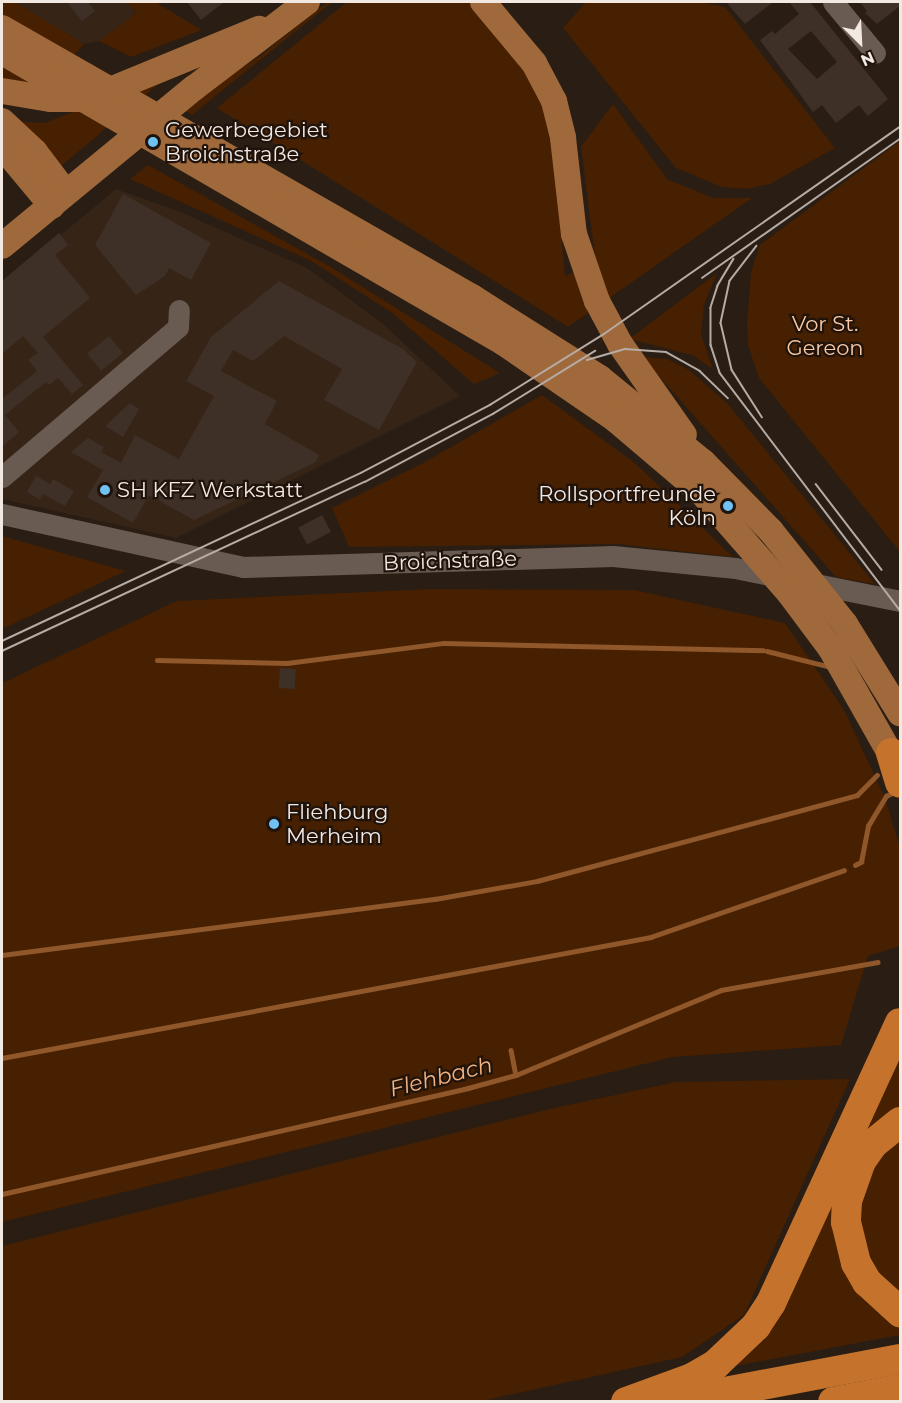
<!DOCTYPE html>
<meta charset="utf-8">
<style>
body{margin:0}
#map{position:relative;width:902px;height:1403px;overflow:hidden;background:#291d14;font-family:Montserrat,sans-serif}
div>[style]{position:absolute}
.built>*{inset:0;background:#362417}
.green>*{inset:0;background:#462000}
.stream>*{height:4.5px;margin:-2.25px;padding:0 2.25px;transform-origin:2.25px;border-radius:2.25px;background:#8f572a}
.building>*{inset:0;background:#3e3027;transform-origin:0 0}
.minor>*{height:21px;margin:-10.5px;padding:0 10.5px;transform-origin:10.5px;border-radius:10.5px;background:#695b51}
.major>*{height:26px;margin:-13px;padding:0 13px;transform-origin:13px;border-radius:13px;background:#a0693b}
.highway>*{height:30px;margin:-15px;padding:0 15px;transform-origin:15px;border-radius:15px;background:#c5732c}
.tram>*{height:1.5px;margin:-0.75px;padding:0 0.75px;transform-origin:0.75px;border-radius:0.75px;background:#b6aca5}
.dots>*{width:16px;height:16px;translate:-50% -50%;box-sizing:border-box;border:3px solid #1f130b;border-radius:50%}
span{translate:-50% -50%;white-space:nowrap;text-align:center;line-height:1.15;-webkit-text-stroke:4.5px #1f130b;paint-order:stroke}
.poi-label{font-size:21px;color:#f2e9e3}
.left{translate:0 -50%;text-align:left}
.right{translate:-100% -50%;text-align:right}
.park-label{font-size:21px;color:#fbc9a4}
.street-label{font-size:21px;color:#f2e9e3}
.water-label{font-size:22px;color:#f4b281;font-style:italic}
.frame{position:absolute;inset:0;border:3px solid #f2e9e3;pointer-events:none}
.north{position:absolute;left:830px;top:12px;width:60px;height:60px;-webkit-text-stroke:4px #1f130b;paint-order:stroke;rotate:156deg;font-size:16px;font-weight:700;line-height:24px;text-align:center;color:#f2e9e3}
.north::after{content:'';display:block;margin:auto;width:21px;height:27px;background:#f2e9e3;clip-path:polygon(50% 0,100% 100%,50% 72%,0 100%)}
</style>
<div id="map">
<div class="built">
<div style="clip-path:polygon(15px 2px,127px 2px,136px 13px,99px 41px,84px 44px)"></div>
<div style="clip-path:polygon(116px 189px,178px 211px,307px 268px,382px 323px,460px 396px,176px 538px,2px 499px,2px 284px)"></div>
</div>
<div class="green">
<div style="clip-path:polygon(2px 2px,15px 2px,84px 44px,40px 92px,2px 86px)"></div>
<div style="clip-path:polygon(127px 2px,155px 2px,202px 30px,131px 57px,99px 41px,136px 13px)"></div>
<div style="clip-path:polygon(327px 2px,332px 2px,192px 115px,180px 108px,260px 56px)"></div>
<div style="clip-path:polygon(347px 2px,469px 2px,518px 58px,539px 88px,552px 126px,565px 276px,596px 265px,581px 147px,613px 104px,667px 179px,713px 198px,752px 198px,568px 327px,217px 108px)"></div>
<div style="clip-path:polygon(586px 2px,699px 2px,725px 7px,835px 148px,770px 184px,747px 189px,722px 187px,676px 168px,563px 28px)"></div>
<div style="clip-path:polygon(181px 65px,60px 167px,8px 121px,44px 123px,147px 84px)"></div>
<div style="clip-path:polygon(900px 141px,900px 552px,759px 378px,748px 345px,747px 322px,751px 272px,760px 245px)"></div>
<div style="clip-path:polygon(148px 165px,329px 266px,500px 373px,474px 384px,391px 312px,311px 261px,130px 179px)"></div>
<div style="clip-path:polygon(717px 273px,704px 304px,701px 334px,713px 369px,692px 355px,629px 339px)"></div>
<div style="clip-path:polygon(642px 357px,667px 359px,689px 370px,727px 403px,875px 584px,836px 577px)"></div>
<div style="clip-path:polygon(542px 395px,636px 464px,733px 557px,618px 544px,349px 547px,332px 508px,425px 462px)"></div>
<div style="clip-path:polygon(2px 536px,126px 571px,2px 629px)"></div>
<div style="clip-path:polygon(430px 589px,634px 590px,785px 623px,844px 710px,884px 796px,900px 847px,900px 946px,868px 956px,841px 1045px,673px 1057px,2px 1222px,2px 683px,177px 601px)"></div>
<div style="clip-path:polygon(900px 1045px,900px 1112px,839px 1210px,900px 1318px,900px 1335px,735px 1366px)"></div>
<div style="clip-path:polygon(850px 1079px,744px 1315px,682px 1357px,482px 1401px,2px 1401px,2px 1246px,554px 1108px,676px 1082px)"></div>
<div style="clip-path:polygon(900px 1130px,900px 1302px,872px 1275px,855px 1198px,891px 1137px)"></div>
</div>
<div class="stream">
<div style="left:767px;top:651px;width:66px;rotate:14deg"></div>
<div style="left:157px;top:660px;width:130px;rotate:1.3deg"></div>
<div style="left:287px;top:663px;width:158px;rotate:-7.3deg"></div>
<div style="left:444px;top:643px;width:319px;rotate:1.3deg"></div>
<div style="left:855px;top:865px;width:7px;rotate:-27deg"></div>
<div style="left:861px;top:862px;width:37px;rotate:-79deg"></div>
<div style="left:868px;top:826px;width:35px;rotate:-59deg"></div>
<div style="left:886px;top:796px;width:9px;rotate:-27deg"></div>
<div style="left:2px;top:955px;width:437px;rotate:-7.4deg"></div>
<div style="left:435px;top:899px;width:104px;rotate:-10deg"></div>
<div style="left:537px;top:881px;width:331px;rotate:-15deg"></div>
<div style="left:857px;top:795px;width:28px;rotate:-45deg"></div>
<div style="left:511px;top:1050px;width:25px;rotate:79deg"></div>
<div style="left:2px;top:1058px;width:660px;rotate:-10.56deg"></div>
<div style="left:651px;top:937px;width:204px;rotate:-19.1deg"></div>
<div style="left:2px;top:1194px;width:478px;rotate:-12.8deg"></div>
<div style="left:468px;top:1088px;width:50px;rotate:-15.2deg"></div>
<div style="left:516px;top:1075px;width:222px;rotate:-22.5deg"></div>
<div style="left:721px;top:990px;width:159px;rotate:-10.1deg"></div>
</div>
<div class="building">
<div style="clip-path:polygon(67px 2px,88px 2px,95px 11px,82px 21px)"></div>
<div style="clip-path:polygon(187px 2px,224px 2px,201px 20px)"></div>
<div style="clip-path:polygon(726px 2px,773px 2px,745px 24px)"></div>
<div style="clip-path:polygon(evenodd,789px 2px,810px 2px,888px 99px,868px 116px,859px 105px,836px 123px,822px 105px,813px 112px,760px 40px,772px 31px,775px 34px,799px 14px,789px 2px,811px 31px,837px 62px,817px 79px,788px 49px,811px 31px)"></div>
<div style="clip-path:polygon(860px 2px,900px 2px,900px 6px,877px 24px,865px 13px,867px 11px)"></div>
<div style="clip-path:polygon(123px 194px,211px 243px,191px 280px,169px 268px,165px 276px,136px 295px,95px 245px)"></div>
<div style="clip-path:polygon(59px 233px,68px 245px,55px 255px,90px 298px,43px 337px,83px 385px,72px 394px,58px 378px,49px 385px,46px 382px,5px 415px,19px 432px,2px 447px,2px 399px,37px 371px,28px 360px,38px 353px,23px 336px,2px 354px,2px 281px)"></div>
<div style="clip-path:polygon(279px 281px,403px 349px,417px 362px,379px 430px,324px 400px,342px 369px,284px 336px,253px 361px,233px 350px,221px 371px,277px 401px,265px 424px,319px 455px,316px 462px,194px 520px,149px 495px,133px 523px,87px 497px,103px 470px,71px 452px,88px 438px,104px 447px,101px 452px,121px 463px,135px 435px,179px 459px,214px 396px,186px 381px,211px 337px)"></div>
<div style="left:109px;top:336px;width:22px;height:28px;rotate:51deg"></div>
<div style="clip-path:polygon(130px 403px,139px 409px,123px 437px,105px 426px)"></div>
<div style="clip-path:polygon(36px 476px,50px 484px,53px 479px,74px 491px,65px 506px,43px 494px,40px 500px,27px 492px)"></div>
<div style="left:322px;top:515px;width:19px;height:27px;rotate:62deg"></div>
<div style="left:280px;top:668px;width:16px;height:20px;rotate:4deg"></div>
</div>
<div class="minor">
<div style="left:833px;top:2px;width:66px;rotate:50.5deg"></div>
<div style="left:2px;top:477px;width:231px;rotate:-40.4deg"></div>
<div style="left:178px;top:327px;width:17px;rotate:-87deg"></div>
<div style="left:2px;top:514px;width:247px;rotate:12.4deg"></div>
<div style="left:243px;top:567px;width:370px;rotate:-1.7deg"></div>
<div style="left:613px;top:556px;width:123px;rotate:5.6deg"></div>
<div style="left:735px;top:568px;width:168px;rotate:11.3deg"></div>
</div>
<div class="major">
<div style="left:483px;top:2px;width:80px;rotate:50.1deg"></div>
<div style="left:534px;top:63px;width:43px;rotate:62.2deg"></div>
<div style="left:554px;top:101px;width:38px;rotate:76deg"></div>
<div style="left:563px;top:138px;width:97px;rotate:83.5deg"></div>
<div style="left:574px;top:234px;width:71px;rotate:71.1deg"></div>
<div style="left:597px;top:301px;width:49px;rotate:61.9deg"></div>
<div style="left:620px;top:344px;width:111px;rotate:54.9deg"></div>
<div style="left:2px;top:28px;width:542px;rotate:29.78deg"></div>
<div style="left:472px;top:297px;width:151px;rotate:32.3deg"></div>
<div style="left:600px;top:378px;width:133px;rotate:39.2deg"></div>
<div style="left:703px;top:462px;width:97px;rotate:45.4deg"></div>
<div style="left:771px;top:531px;width:119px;rotate:51.5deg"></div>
<div style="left:845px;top:624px;width:105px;rotate:58.3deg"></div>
<div style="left:2px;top:52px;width:580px;rotate:30.1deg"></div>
<div style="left:504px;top:343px;width:135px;rotate:34.4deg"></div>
<div style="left:615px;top:419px;width:114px;rotate:40.4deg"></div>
<div style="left:702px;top:493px;width:134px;rotate:48.9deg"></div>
<div style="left:790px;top:594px;width:69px;rotate:53.3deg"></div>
<div style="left:831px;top:649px;width:140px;rotate:60.5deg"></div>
<div style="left:2px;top:91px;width:50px;rotate:9.3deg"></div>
<div style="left:51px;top:99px;width:37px"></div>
<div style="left:88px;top:99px;width:185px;rotate:-22.3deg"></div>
<div style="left:2px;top:121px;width:45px;rotate:43.2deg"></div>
<div style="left:35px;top:152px;width:51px;rotate:52.9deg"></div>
<div style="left:2px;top:146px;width:78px;rotate:50.2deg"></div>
<div style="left:2px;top:246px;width:249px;rotate:-39.5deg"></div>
<div style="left:194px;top:88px;width:142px;rotate:-37.3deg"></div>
</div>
<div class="highway">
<div style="left:891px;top:753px;width:31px;rotate:73deg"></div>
<div style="left:900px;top:1122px;width:35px;rotate:141deg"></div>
<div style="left:873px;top:1144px;width:21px;rotate:125deg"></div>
<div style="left:861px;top:1161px;width:42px;rotate:109.3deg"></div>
<div style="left:847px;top:1201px;width:21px;rotate:93deg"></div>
<div style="left:846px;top:1222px;width:42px;rotate:76.3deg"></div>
<div style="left:856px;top:1263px;width:22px;rotate:60deg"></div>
<div style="left:867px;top:1282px;width:45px;rotate:42.3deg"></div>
<div style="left:626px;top:1402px;width:70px;rotate:-20deg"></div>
<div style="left:692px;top:1378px;width:28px;rotate:-30deg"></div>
<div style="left:716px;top:1364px;width:55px;rotate:-43.5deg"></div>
<div style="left:756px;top:1326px;width:27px;rotate:-57deg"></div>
<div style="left:771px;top:1303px;width:308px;rotate:-65.3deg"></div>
<div style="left:672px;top:1402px;width:232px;rotate:-10.7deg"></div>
<div style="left:833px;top:1402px;width:68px;rotate:-11deg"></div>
</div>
<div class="tram">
<div style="left:757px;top:246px;width:44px;rotate:127.6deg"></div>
<div style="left:730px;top:281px;width:43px;rotate:102.1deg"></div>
<div style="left:721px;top:323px;width:48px;rotate:76.8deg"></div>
<div style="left:732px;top:370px;width:56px;rotate:57.4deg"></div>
<div style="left:734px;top:259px;width:31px;rotate:121deg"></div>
<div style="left:718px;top:286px;width:23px;rotate:108deg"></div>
<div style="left:711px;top:308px;width:37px;rotate:90deg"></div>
<div style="left:711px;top:345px;width:29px;rotate:72deg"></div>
<div style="left:720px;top:373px;width:298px;rotate:52.8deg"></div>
<div style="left:702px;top:278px;width:242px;rotate:-35.1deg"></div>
<div style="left:587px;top:360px;width:40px;rotate:-16deg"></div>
<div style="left:625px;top:349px;width:41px;rotate:4.2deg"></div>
<div style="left:666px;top:352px;width:39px;rotate:29deg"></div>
<div style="left:700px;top:371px;width:39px;rotate:44deg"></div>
<div style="left:816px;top:484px;width:108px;rotate:52.5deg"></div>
<div style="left:2px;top:641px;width:396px;rotate:-25.1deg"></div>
<div style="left:361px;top:473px;width:146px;rotate:-27.8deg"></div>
<div style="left:490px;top:405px;width:134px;rotate:-31.9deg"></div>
<div style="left:604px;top:334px;width:361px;rotate:-35deg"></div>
<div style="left:2px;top:651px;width:400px;rotate:-25deg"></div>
<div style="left:365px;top:482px;width:145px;rotate:-28deg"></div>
<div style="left:493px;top:414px;width:120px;rotate:-31.7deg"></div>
</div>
<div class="dots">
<div style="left:153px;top:142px;background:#70c2f4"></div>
<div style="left:105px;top:490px;background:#70c2f4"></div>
<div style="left:728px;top:506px;background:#70c2f4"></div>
<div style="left:274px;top:824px;background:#70c2f4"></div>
</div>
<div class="poi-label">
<span class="left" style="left:165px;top:142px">Gewerbegebiet<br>Broichstraße</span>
<span class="left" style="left:117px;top:490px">SH KFZ Werkstatt</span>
<span class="right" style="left:716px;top:506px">Rollsportfreunde<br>Köln</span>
<span class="left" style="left:286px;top:824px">Fliehburg<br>Merheim</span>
</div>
<div class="park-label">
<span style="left:825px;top:336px">Vor St.<br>Gereon</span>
</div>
<div class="street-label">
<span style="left:450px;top:561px;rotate:-2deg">Broichstraße</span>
</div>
<div class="water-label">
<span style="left:441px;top:1077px;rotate:-14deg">Flehbach</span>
</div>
<div class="frame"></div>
<div class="north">N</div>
</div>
